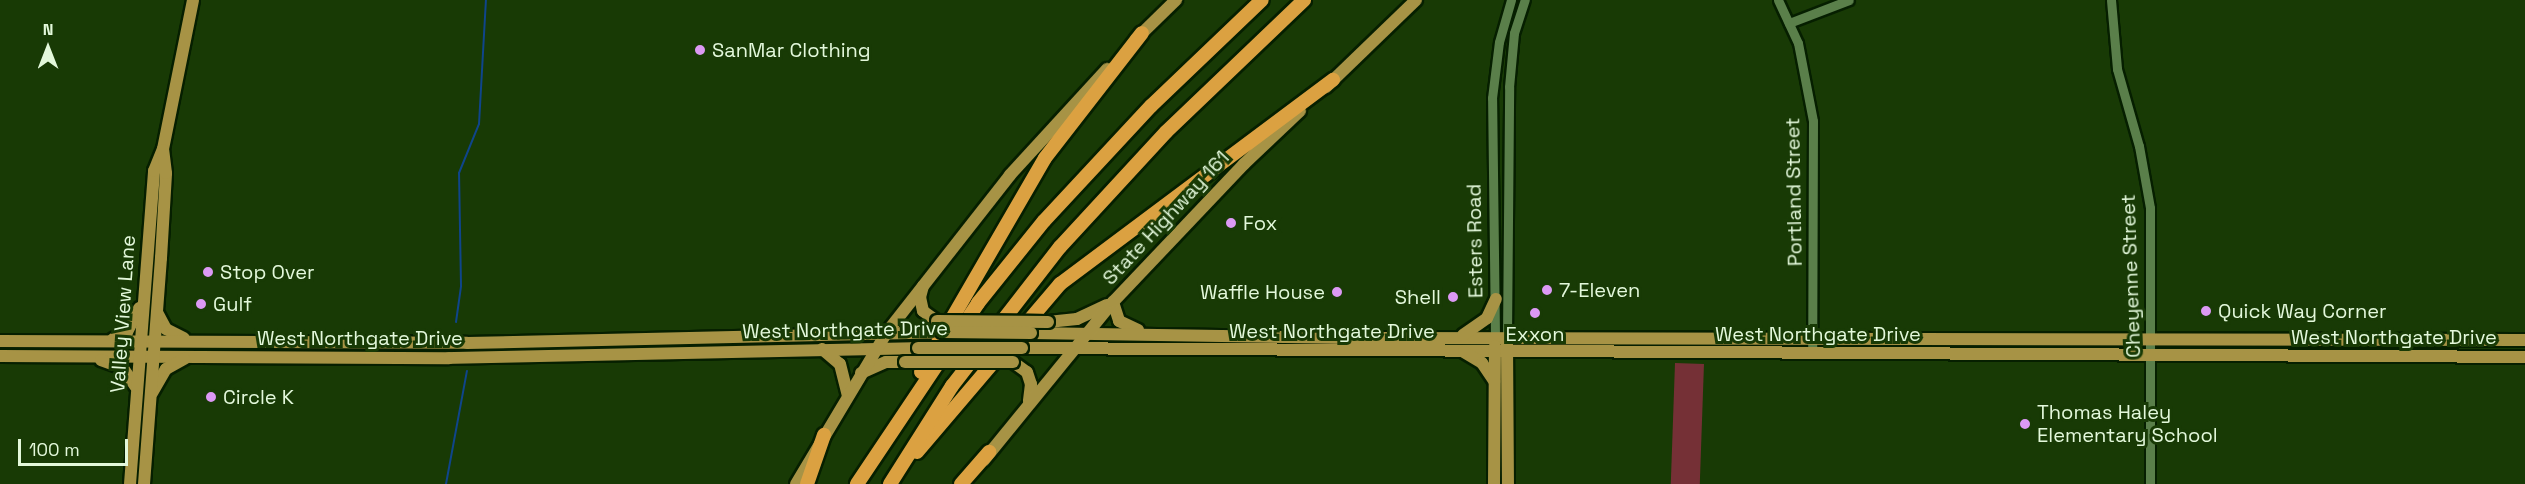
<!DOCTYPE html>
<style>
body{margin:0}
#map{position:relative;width:2525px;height:484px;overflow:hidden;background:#183a05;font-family:"Space Grotesk",sans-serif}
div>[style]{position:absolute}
.green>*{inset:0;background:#753036;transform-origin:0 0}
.stream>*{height:2px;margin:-1px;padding:0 1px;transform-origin:1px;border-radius:1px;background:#0f458b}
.roads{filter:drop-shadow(2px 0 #061f00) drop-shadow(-2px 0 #061f00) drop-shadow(0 2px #061f00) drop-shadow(0 -2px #061f00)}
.minor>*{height:9px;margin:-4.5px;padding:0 4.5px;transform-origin:4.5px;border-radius:4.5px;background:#5a7f4a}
.major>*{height:12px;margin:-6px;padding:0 6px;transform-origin:6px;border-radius:6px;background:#a79345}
.highway>*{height:14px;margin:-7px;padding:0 7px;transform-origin:7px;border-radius:7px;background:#dba141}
.bridges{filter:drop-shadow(2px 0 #061f00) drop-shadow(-2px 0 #061f00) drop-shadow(0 2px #061f00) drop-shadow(0 -2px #061f00)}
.major-bridge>*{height:12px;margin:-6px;padding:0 6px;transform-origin:6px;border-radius:6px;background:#a79345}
.dots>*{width:16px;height:16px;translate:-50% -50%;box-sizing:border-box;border:3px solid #183a05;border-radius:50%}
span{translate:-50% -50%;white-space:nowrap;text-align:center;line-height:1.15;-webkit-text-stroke:6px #183a05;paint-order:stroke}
.poi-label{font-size:20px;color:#e3f8db}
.left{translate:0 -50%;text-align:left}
.right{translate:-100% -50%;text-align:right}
.street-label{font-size:20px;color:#e3f8db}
.north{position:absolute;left:18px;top:18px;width:60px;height:60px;-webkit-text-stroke:4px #183a05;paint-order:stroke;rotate:0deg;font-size:16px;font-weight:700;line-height:24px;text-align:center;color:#e3f8db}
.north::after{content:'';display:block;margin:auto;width:21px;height:27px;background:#e3f8db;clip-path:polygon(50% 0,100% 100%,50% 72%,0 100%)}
.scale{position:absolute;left:18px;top:439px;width:110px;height:27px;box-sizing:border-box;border:3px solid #e3f8db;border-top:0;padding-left:8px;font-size:18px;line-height:21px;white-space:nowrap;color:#e3f8db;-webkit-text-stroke:4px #183a05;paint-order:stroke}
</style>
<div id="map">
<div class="green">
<div style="left:1675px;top:363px;width:29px;height:121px;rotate:2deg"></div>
</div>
<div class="stream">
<div style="left:456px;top:322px;width:36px;rotate:-82deg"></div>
<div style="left:461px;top:286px;width:113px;rotate:-91deg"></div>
<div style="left:459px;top:173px;width:53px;rotate:-67.8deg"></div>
<div style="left:479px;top:124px;width:124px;rotate:-86.8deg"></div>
<div style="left:446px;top:484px;width:115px;rotate:-79.5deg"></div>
</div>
<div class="roads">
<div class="minor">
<div style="left:1778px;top:0;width:47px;rotate:65.1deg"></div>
<div style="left:1798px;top:43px;width:79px;rotate:79.1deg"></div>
<div style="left:1813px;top:121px;width:232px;rotate:90.2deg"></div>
<div style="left:2111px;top:0;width:69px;rotate:85deg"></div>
<div style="left:2117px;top:69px;width:80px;rotate:74.1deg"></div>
<div style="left:2139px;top:146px;width:63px;rotate:79.9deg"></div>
<div style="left:2150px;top:208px;width:276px;rotate:90deg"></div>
<div style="left:1789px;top:23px;width:64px;rotate:-21deg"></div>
<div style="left:1495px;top:336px;width:238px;rotate:-90.7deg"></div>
<div style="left:1492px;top:98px;width:56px;rotate:-82.9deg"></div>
<div style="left:1499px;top:42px;width:44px;rotate:-74.1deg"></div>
<div style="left:1507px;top:336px;width:249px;rotate:-89.5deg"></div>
<div style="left:1509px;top:87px;width:54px;rotate:-84.7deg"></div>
<div style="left:1514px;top:33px;width:35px;rotate:-72deg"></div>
</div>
<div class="major">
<div style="left:1136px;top:39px;width:56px;rotate:-44.3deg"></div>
<div style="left:1326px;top:87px;width:125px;rotate:-44deg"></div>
<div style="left:923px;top:286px;width:11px;rotate:105deg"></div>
<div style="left:920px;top:297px;width:14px;rotate:78deg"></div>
<div style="left:923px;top:311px;width:17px;rotate:36deg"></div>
<div style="left:1113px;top:302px;width:20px;rotate:72deg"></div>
<div style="left:1119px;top:321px;width:21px;rotate:25deg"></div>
<div style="left:158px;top:314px;width:17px;rotate:62deg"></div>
<div style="left:166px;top:329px;width:20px;rotate:27deg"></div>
<div style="left:1048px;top:322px;width:29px;rotate:-6deg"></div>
<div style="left:1077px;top:319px;width:33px;rotate:-25deg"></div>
<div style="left:1031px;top:333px;width:333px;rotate:0.9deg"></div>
<div style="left:1364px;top:338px;width:1161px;rotate:0.1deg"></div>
<div style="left:1463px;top:335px;width:29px;rotate:-35deg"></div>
<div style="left:1487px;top:318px;width:21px;rotate:-65deg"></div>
<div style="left:113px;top:339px;width:16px;rotate:-27deg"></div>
<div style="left:127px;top:332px;width:27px;rotate:-63deg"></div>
<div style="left:0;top:341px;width:467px;rotate:0.2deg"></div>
<div style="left:467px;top:343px;width:475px;rotate:-1.3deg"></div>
<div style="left:1507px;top:344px;width:140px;rotate:89.6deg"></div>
<div style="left:1022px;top:348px;width:1503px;rotate:0.34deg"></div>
<div style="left:822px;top:349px;width:23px;rotate:40deg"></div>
<div style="left:840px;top:364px;width:33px;rotate:76deg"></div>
<div style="left:1464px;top:352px;width:21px;rotate:31deg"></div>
<div style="left:1482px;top:363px;width:22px;rotate:56deg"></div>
<div style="left:0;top:356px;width:449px;rotate:0.3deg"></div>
<div style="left:449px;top:358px;width:469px;rotate:-1.2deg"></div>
<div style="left:101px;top:360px;width:23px;rotate:20deg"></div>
<div style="left:123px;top:368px;width:22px;rotate:56deg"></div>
<div style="left:1013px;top:362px;width:17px;rotate:36deg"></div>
<div style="left:1027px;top:372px;width:13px;rotate:72deg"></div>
<div style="left:1031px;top:384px;width:17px;rotate:97deg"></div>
<div style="left:861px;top:373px;width:27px;rotate:-24deg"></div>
<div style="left:886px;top:362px;width:19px"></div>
<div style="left:152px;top:393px;width:28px;rotate:-60deg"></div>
<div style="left:166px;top:369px;width:21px;rotate:-29deg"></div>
<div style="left:984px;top:460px;width:204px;rotate:-50.8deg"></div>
<div style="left:1113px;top:302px;width:190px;rotate:-46.5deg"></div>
<div style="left:1244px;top:164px;width:77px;rotate:-43.4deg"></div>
<div style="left:130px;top:484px;width:314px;rotate:-85.6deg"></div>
<div style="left:154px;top:171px;width:24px;rotate:-68deg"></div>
<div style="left:163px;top:149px;width:152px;rotate:-78.6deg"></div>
<div style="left:144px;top:484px;width:227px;rotate:-85.7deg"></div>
<div style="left:161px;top:258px;width:85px;rotate:-86.6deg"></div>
<div style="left:166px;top:173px;width:23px;rotate:-97deg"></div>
<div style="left:796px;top:484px;width:177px;rotate:-59.1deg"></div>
<div style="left:887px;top:332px;width:199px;rotate:-51.9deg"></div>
<div style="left:1010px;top:175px;width:144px;rotate:-47.5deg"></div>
<div style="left:1494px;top:484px;width:138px;rotate:-89.6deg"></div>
</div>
<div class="highway">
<div style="left:921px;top:372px;width:247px;rotate:-59.9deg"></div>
<div style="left:1045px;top:158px;width:158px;rotate:-52.2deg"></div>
<div style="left:917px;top:452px;width:221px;rotate:-49.6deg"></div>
<div style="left:1060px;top:284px;width:341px;rotate:-36.8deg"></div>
<div style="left:807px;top:484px;width:52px;rotate:-70.9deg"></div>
<div style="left:857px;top:484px;width:218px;rotate:-56.2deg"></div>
<div style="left:978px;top:303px;width:105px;rotate:-51.2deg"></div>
<div style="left:1044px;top:221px;width:157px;rotate:-47.1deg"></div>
<div style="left:1151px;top:106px;width:153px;rotate:-43.7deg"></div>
<div style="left:890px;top:484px;width:116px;rotate:-57.7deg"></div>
<div style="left:952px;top:386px;width:176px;rotate:-52.2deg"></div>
<div style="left:1060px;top:247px;width:156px;rotate:-47.3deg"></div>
<div style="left:1166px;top:132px;width:191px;rotate:-43.7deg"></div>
<div style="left:961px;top:484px;width:43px;rotate:-48.8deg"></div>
</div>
</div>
<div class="bridges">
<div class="major-bridge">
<div style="left:937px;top:321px;width:111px;rotate:0.5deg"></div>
<div style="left:942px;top:332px;width:89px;rotate:0.6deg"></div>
<div style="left:918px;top:348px;width:104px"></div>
<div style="left:905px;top:362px;width:108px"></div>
</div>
</div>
<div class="dots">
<div style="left:700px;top:50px;background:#dc99f4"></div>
<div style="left:1231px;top:223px;background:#dc99f4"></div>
<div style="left:208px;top:272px;background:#dc99f4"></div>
<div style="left:1547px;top:290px;background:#dc99f4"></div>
<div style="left:1337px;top:292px;background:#dc99f4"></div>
<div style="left:1453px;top:297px;background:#dc99f4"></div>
<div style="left:201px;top:304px;background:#dc99f4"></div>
<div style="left:2206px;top:311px;background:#dc99f4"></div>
<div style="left:1535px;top:313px;background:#dc99f4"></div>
<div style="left:211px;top:397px;background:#dc99f4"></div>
<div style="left:2025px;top:424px;background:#dc99f4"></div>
</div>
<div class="poi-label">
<span class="left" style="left:712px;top:50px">SanMar Clothing</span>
<span class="left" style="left:1243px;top:223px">Fox</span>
<span class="left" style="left:220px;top:272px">Stop Over</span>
<span class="left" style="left:1559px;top:290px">7-Eleven</span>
<span class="right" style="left:1325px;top:292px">Waffle House</span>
<span class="right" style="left:1441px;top:297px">Shell</span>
<span class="left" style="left:213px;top:304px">Gulf</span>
<span class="left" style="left:2218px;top:311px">Quick Way Corner</span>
<span style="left:1535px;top:334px">Exxon</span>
<span class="left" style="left:223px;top:397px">Circle K</span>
<span class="left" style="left:2037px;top:424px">Thomas Haley<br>Elementary School</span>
</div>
<div class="street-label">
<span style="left:1794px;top:192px;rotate:-91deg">Portland Street</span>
<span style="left:1166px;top:218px;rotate:-47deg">State Highway 161</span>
<span style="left:1475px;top:241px;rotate:-91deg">Esters Road</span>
<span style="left:2131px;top:276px;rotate:-92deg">Cheyenne Street</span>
<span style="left:123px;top:314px;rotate:-86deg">Valley View Lane</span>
<span style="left:845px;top:330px;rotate:-1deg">West Northgate Drive</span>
<span style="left:1332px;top:331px">West Northgate Drive</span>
<span style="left:1818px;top:334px">West Northgate Drive</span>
<span style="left:2394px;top:337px">West Northgate Drive</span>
<span style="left:360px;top:338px">West Northgate Drive</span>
</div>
<div class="north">N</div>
<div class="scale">100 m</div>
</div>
